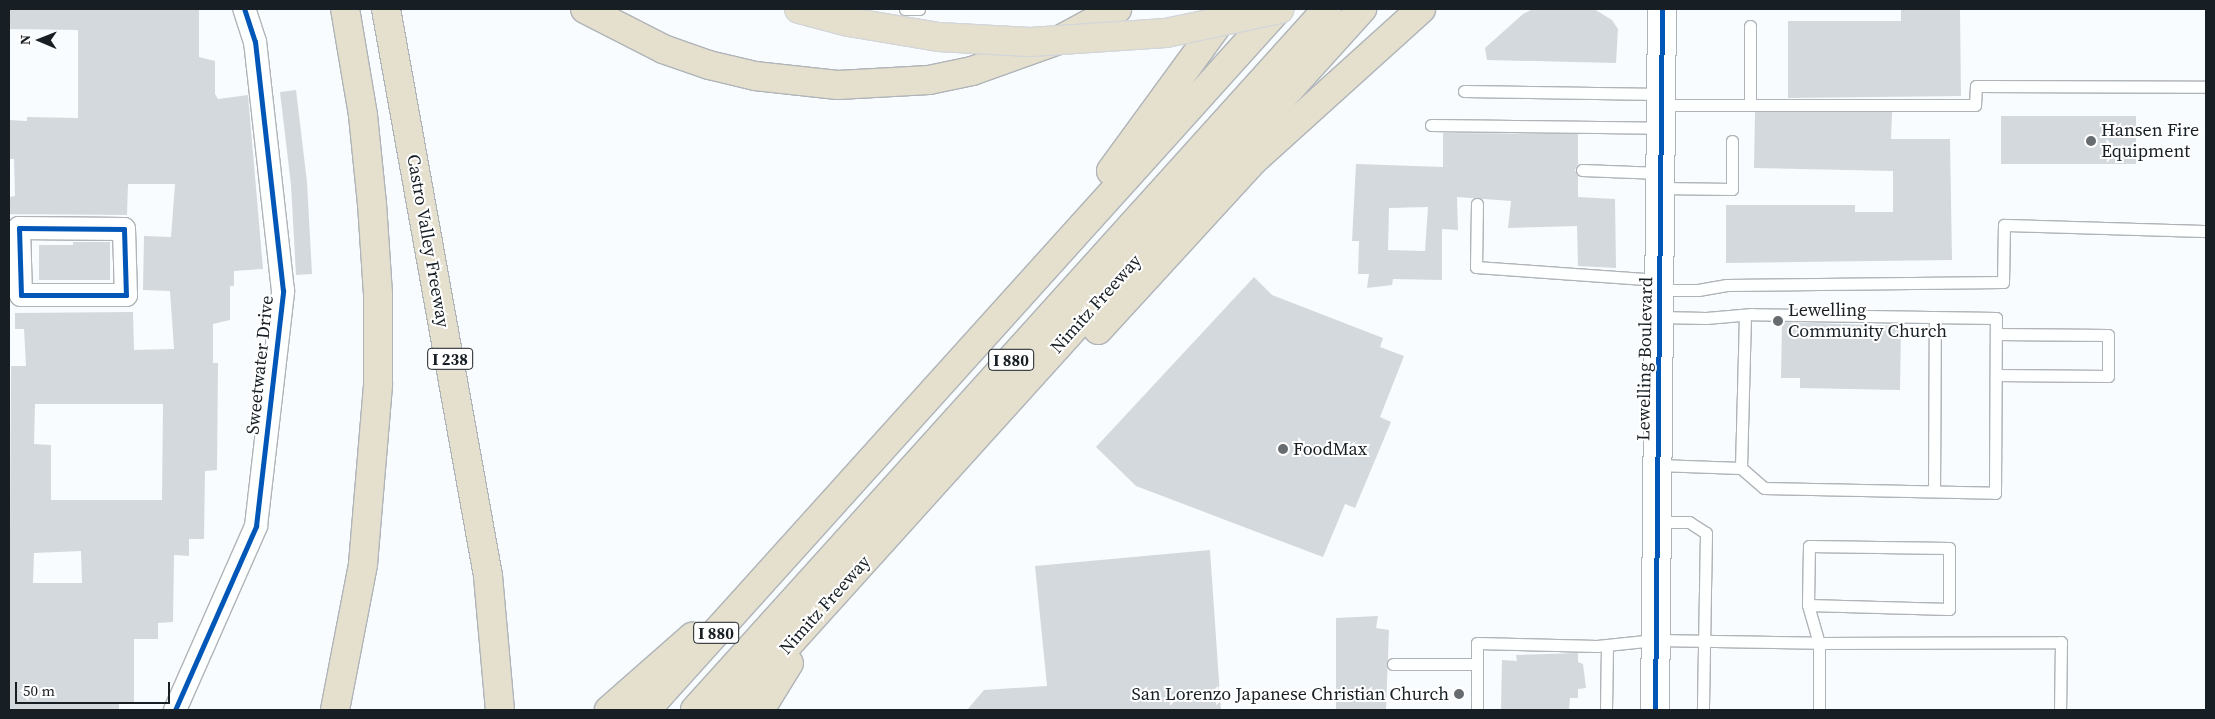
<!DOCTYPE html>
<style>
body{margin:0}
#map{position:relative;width:2215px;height:719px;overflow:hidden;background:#f9fcfe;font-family:"Source Serif 4",serif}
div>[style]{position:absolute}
.building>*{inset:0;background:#d4d9de;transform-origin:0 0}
.roads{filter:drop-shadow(1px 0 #afb4b8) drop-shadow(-1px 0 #afb4b8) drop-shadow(0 1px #afb4b8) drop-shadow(0 -1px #afb4b8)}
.service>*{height:11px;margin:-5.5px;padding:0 5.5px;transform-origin:5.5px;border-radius:5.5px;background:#feffff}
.minor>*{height:22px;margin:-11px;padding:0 11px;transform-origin:11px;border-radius:11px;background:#feffff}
.secondary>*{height:28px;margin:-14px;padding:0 14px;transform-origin:14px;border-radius:14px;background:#feffff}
.motorway>*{height:28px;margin:-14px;padding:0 14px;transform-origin:14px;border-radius:14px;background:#e5dfce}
.bridges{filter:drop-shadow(1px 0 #d3d6d8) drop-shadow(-1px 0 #d3d6d8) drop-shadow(0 1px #d3d6d8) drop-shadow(0 -1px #d3d6d8)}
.motorway-bridge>*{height:28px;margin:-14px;padding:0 14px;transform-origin:14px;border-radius:14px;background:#e5dfce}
.cycleway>*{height:5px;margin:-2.5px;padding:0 2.5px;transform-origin:2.5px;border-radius:2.5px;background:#0057b8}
.dots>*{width:14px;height:14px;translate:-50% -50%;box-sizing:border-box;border:2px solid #fff;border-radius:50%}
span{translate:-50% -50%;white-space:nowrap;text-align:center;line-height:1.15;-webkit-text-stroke:4px #fff;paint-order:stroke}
.shield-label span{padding:1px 4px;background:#fff;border:1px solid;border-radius:4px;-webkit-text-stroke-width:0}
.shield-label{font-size:16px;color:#171f24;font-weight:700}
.poi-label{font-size:18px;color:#171f24}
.left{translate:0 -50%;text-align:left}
.right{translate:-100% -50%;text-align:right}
.street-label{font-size:18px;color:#171f24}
.frame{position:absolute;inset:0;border:10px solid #171f24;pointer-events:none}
.north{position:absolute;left:15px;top:15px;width:50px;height:50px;-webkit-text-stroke:4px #fff;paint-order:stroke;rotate:271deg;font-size:14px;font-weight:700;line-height:20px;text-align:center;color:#171f24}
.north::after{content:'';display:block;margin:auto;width:18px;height:22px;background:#171f24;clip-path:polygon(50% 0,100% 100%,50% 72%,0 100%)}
.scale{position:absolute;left:15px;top:682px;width:155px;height:22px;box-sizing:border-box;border:2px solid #171f24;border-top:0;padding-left:6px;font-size:15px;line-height:18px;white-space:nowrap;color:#171f24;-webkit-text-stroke:4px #fff;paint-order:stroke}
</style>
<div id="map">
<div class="building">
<div style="clip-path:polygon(evenodd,9px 9px,199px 9px,199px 57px,215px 61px,215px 94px,218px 99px,248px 95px,263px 269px,234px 271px,234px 286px,230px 286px,230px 320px,213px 324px,213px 363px,218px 363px,217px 470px,205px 471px,204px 539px,189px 539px,189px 556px,174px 555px,173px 622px,158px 623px,158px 639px,134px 639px,134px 703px,119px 703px,119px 710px,9px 710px,11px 366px,26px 366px,24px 329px,15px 329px,15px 313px,133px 312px,134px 350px,174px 349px,170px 291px,143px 290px,144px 236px,171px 237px,175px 184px,128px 184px,127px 215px,10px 214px,10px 197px,15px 196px,14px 159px,9px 159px,9px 120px,27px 121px,27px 117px,78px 118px,78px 30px,9px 29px,9px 9px,35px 404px,163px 404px,162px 500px,51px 500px,51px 445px,34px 444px,35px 404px,9px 9px,81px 551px,82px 583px,33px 583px,34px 553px,81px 551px)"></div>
<div style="clip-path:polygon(1533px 9px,1594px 9px,1612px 20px,1618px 29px,1616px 63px,1487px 60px,1485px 48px,1523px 14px)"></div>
<div style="clip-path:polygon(1901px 9px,1960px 9px,1961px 96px,1788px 98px,1788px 21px,1901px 21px)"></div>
<div style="clip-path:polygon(296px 90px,307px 182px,312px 274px,296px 275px,291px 185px,280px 92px)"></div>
<div style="clip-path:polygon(1755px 112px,1892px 112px,1891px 139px,1950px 139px,1952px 260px,1726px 263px,1726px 205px,1855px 205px,1855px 212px,1893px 212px,1893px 171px,1754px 168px)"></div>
<div style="left:2001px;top:116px;width:135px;height:48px"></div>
<div style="clip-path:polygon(evenodd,1443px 133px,1578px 134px,1578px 164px,1575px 170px,1578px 176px,1578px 197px,1615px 199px,1616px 268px,1578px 266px,1577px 226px,1508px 228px,1511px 201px,1457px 197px,1458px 230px,1442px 229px,1442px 280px,1393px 279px,1392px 285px,1367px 288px,1369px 274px,1358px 274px,1359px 241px,1352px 241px,1356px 164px,1443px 167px,1443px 133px,1428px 207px,1425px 251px,1388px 250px,1389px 208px,1428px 207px)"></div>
<div style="clip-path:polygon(73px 242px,110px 242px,110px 280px,39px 280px,39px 245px,73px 245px)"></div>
<div style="clip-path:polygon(1254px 277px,1272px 295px,1383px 338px,1380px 347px,1404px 356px,1380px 417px,1391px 422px,1355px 508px,1345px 504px,1323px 557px,1136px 486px,1096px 447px)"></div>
<div style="clip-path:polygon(1782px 322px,1901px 326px,1900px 390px,1800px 388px,1800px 378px,1781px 378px)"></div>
<div style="clip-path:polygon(1210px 550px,1221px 710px,967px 710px,984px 690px,1047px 686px,1035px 566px)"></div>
<div style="clip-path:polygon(1378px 616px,1376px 628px,1389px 630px,1386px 710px,1336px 710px,1336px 618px)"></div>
<div style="clip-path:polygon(1578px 653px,1578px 662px,1583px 664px,1586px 688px,1578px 689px,1578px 698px,1570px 698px,1569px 710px,1501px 710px,1502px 660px,1517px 661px,1516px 655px)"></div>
</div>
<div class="roads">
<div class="service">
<div style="left:905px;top:9px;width:14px"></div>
<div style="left:1464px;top:91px;width:197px;rotate:0.9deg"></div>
<div style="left:1661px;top:105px;width:314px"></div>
<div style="left:1975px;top:105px;width:19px;rotate:-87deg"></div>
<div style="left:1976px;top:86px;width:230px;rotate:0.2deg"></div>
<div style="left:1750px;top:105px;width:79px;rotate:-90deg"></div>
<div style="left:1431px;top:125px;width:230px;rotate:0.7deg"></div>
<div style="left:1582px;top:170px;width:78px;rotate:2.2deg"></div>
<div style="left:1660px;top:188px;width:72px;rotate:0.8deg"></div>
<div style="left:1732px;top:189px;width:48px;rotate:-90deg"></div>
<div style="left:1477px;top:204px;width:63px;rotate:90.9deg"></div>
<div style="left:1476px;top:267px;width:183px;rotate:4.1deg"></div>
<div style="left:1659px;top:290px;width:39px"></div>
<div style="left:1698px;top:290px;width:29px;rotate:-10deg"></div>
<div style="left:1727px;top:285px;width:276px;rotate:-0.6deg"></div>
<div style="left:2003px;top:282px;width:57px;rotate:-89deg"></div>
<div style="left:2004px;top:225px;width:202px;rotate:1.7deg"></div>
<div style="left:1996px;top:375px;width:112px;rotate:0.5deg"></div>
<div style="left:2108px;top:376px;width:41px;rotate:-90deg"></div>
<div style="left:2108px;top:335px;width:112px;rotate:-179.5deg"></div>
<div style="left:1657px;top:465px;width:84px;rotate:2deg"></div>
<div style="left:1741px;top:468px;width:30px;rotate:41deg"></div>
<div style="left:1764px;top:488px;width:231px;rotate:1.2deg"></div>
<div style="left:1995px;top:493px;width:175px;rotate:-89.7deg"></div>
<div style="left:1996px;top:318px;width:244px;rotate:-179.1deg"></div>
<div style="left:1752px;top:314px;width:46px;rotate:175deg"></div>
<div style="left:1706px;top:318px;width:47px;rotate:-178.8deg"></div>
<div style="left:1741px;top:468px;width:153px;rotate:-88.5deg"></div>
<div style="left:1934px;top:491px;width:174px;rotate:-89.7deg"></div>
<div style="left:1657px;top:522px;width:32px"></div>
<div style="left:1689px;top:522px;width:20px;rotate:33deg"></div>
<div style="left:1706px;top:533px;width:177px;rotate:91deg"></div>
<div style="left:1808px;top:605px;width:141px;rotate:1.6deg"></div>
<div style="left:1949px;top:609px;width:61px;rotate:-90deg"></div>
<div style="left:1949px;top:548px;width:140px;rotate:-179.2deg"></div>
<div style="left:1809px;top:546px;width:59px;rotate:91deg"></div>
<div style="left:1808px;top:605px;width:40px;rotate:74deg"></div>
<div style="left:1819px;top:643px;width:67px;rotate:90deg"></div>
<div style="left:1393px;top:664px;width:84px"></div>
<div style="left:1477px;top:710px;width:67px;rotate:-90deg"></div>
<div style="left:1477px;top:643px;width:120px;rotate:1.4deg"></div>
<div style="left:1597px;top:646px;width:58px;rotate:-5.9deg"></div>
<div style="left:1655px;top:640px;width:164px;rotate:1deg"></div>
<div style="left:1819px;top:643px;width:242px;rotate:-0.2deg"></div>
<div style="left:2061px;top:642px;width:68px;rotate:90.8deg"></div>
<div style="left:1606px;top:710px;width:65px;rotate:-89.1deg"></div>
</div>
<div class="minor">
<div style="left:19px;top:228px;width:105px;rotate:0.5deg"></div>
<div style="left:124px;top:229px;width:66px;rotate:88.3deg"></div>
<div style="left:126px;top:295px;width:105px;rotate:180deg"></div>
<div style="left:21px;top:295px;width:67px;rotate:-91.7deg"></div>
<div style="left:175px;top:710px;width:201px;rotate:-66.2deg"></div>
<div style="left:256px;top:526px;width:237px;rotate:-83.4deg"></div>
<div style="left:283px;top:291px;width:251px;rotate:-96.4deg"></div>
<div style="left:255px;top:42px;width:35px;rotate:-108deg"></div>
</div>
<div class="secondary">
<div style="left:1655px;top:710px;width:701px;rotate:-89.43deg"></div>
</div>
<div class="motorway">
<div style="left:386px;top:9px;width:576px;rotate:79.8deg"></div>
<div style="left:488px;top:576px;width:135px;rotate:84.9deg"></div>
<div style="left:585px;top:9px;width:88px;rotate:27.1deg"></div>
<div style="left:663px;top:49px;width:49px;rotate:19.2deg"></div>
<div style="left:709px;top:65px;width:47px;rotate:13.4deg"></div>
<div style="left:755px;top:76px;width:83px;rotate:6.2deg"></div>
<div style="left:838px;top:85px;width:91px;rotate:-3.1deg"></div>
<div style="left:929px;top:80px;width:44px;rotate:-11.8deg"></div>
<div style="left:972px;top:71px;width:92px;rotate:-19.6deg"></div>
<div style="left:1059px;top:40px;width:66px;rotate:-28.1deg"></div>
<div style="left:1111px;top:171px;width:200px;rotate:-53.9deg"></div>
<div style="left:1098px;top:330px;width:231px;rotate:-47.5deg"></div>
<div style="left:1254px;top:160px;width:225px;rotate:-42.1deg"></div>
<div style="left:335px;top:710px;width:149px;rotate:-79.1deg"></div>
<div style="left:363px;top:564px;width:181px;rotate:-85.2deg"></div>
<div style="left:378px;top:384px;width:90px;rotate:-90deg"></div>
<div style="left:378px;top:294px;width:90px;rotate:-93.8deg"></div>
<div style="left:372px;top:204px;width:89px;rotate:-95.8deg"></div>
<div style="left:363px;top:115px;width:108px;rotate:-99.6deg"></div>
<div style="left:609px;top:710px;width:111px;rotate:-41.3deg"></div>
<div style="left:646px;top:710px;width:944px;rotate:-47.96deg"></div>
<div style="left:695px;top:710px;width:944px;rotate:-47.96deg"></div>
<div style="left:729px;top:710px;width:945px;rotate:-47.92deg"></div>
<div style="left:760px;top:710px;width:55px;rotate:-58.3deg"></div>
</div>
</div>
<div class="bridges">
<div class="motorway-bridge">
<div style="left:799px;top:9px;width:52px;rotate:14.6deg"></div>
<div style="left:849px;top:22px;width:91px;rotate:9.5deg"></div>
<div style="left:939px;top:37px;width:91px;rotate:3.1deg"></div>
<div style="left:1030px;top:42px;width:136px;rotate:-3.8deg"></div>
<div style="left:1166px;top:33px;width:116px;rotate:-11.9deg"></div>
</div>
</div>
<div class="cycleway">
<div style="left:19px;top:228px;width:105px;rotate:0.5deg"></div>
<div style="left:124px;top:229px;width:66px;rotate:88.3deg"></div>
<div style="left:126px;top:295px;width:105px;rotate:180deg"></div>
<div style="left:21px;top:295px;width:67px;rotate:-91.7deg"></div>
<div style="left:175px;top:710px;width:201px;rotate:-66.2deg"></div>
<div style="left:256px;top:526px;width:237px;rotate:-83.4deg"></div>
<div style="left:283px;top:291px;width:251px;rotate:-96.4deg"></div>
<div style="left:255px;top:42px;width:35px;rotate:-108deg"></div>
<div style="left:1655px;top:710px;width:701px;rotate:-89.43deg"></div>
</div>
<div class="dots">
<div style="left:2091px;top:141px;background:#666c70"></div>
<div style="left:1778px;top:321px;background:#666c70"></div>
<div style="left:1283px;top:449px;background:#666c70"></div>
<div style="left:1459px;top:694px;background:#666c70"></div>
</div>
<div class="shield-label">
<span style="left:450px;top:359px">I 238</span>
<span style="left:1011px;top:360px">I 880</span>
<span style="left:716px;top:633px">I 880</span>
</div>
<div class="poi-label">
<span class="left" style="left:2101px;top:141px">Hansen Fire<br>Equipment</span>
<span class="left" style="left:1788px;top:321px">Lewelling<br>Community Church</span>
<span class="left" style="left:1293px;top:449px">FoodMax</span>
<span class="right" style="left:1449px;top:694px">San Lorenzo Japanese Christian Church</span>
</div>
<div class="street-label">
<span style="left:428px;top:241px;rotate:80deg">Castro Valley Freeway</span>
<span style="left:1096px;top:304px;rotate:-48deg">Nimitz Freeway</span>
<span style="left:1645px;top:359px;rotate:-89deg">Lewelling Boulevard</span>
<span style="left:260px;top:365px;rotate:-84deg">Sweetwater Drive</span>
<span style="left:825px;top:605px;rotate:-48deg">Nimitz Freeway</span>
</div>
<div class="frame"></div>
<div class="north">N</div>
<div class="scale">50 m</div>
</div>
